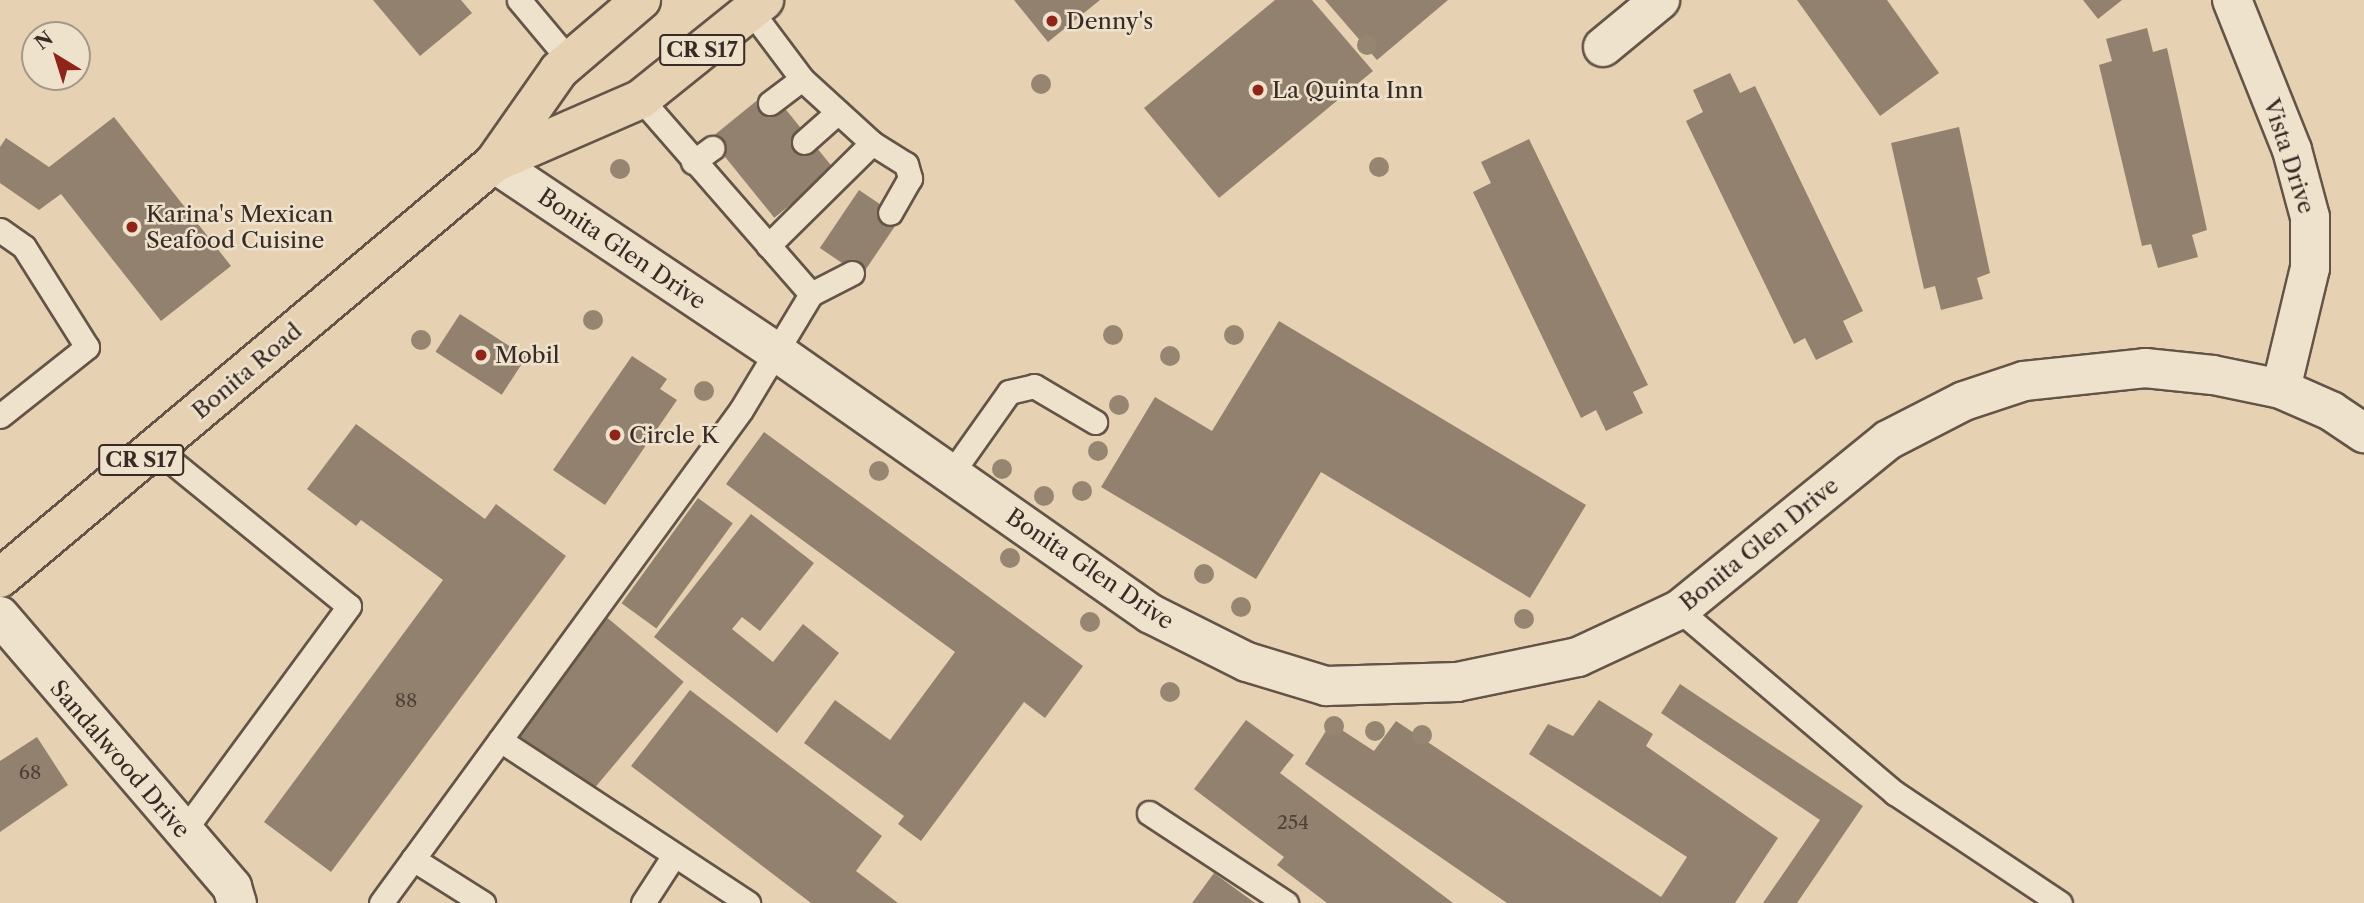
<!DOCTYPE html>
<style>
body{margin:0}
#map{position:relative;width:2364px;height:903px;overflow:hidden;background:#e6d2b2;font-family:"Libre Caslon Text",serif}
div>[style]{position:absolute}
.building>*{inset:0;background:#92816e;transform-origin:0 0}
.roads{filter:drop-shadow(2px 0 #645448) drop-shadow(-2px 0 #645448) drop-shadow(0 2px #645448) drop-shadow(0 -2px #645448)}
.service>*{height:23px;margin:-11.5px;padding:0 11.5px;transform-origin:11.5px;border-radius:11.5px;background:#efe2cd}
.minor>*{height:38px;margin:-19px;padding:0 19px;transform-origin:19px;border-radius:19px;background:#efe2cd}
.primary>*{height:38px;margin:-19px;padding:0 19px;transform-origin:19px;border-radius:19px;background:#e6d2b2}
.trees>*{width:20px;height:20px;margin:-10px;border-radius:50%;background:#968571}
.dots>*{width:19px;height:19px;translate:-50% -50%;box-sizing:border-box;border:4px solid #efe2cd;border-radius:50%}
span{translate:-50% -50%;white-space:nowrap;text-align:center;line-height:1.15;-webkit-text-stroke:5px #efe2cd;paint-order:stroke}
.number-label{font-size:19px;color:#4e4036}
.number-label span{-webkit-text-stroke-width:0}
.shield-label span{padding:2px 5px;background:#efe2cd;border:2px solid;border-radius:5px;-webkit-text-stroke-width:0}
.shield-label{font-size:21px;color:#382a24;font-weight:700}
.poi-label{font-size:23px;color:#382a24}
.left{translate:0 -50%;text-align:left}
.street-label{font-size:23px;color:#382a24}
.north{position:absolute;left:21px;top:21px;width:70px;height:70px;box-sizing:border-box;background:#efe2cd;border:2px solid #a69889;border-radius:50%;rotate:322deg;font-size:19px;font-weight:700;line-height:28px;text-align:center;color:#382a24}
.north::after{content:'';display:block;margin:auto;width:24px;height:32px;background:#8f2418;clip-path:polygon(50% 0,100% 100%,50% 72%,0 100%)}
</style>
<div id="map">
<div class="building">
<div style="clip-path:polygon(373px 0,461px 0,472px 13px,420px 56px)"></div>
<div style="clip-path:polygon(1014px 0,1100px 0,1048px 42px)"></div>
<div style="clip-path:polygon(1275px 0,1312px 0,1373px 71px,1219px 198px,1144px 108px)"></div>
<div style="clip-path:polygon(1325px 0,1448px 0,1377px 60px)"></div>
<div style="clip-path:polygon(1797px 0,1887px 0,1939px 73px,1880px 116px)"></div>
<div style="clip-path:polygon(2083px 0,2122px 0,2098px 19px)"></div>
<div style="clip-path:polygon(2147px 28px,2153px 52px,2167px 48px,2207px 230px,2192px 235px,2198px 257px,2158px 268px,2151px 244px,2142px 246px,2099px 65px,2112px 61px,2106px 39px)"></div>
<div style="clip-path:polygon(1730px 73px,1740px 93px,1755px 86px,1863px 311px,1843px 321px,1853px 342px,1816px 360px,1805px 338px,1794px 344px,1686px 121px,1703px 112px,1693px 90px)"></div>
<div style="left:770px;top:90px;width:102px;height:77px;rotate:51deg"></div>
<div style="clip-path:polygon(114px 117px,231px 266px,161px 321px,61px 194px,39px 210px,0 183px,0 147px,6px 138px,49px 167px)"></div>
<div style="clip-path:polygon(1959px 127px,1990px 273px,1977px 278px,1983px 299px,1941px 310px,1935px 286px,1924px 289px,1891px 143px)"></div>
<div style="clip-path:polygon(1529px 139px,1648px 385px,1633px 392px,1643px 413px,1606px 431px,1596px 410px,1581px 418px,1473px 192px,1491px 183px,1481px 162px)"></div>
<div style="left:859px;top:190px;width:50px;height:70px;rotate:34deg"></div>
<div style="left:460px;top:314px;width:79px;height:45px;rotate:33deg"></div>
<div style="clip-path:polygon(1279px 321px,1586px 505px,1530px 598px,1321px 472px,1256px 579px,1101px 487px,1155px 397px,1212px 431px)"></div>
<div style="clip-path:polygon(632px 356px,667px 379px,660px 389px,677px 400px,605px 505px,553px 470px)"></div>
<div style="clip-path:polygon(356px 424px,485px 519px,496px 504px,566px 556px,331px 872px,264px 822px,443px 580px,361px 520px,356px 526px,307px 489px)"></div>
<div style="clip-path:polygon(764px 432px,1083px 666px,1045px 718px,1024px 702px,921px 841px,898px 824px,904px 816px,804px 743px,835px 700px,890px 740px,955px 652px,726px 484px)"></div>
<div style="left:698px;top:498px;width:43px;height:130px;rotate:36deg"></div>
<div style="clip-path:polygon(751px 514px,814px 563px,760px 631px,742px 617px,732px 629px,773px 662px,803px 624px,839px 653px,777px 733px,654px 637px)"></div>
<div style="left:604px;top:615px;width:104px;height:150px;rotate:40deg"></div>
<div style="clip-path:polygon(1680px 684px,1863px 806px,1797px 903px,1763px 903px,1820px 820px,1661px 713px)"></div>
<div style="clip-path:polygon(690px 690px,882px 836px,856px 871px,898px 903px,811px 903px,631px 766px)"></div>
<div style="clip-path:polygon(1599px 700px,1653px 734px,1646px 746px,1778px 838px,1735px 903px,1507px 903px,1305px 764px,1331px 723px,1374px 751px,1396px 721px,1661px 897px,1687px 857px,1529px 754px,1548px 724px,1573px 736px)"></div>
<div style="clip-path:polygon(1246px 720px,1294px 755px,1280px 773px,1453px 903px,1327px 903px,1277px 865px,1284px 857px,1194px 789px)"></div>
<div style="clip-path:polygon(37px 737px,68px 785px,0 832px,0 761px)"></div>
<div style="clip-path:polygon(1214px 873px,1255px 903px,1192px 903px)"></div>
</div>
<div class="roads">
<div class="service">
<div style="left:519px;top:0;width:80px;rotate:50.1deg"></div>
<div style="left:751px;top:11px;width:85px;rotate:53.1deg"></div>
<div style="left:802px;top:79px;width:95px;rotate:42.4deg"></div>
<div style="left:872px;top:143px;width:146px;rotate:135.3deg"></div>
<div style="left:770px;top:103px;width:40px;rotate:-37deg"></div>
<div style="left:804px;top:142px;width:45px;rotate:-41.4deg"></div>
<div style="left:872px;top:143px;width:40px;rotate:32deg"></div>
<div style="left:906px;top:164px;width:15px;rotate:74deg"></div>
<div style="left:910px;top:178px;width:40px;rotate:119.7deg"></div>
<div style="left:693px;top:162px;width:24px;rotate:-36deg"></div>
<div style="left:0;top:230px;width:29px;rotate:35deg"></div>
<div style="left:24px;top:247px;width:118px;rotate:57.8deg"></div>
<div style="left:87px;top:347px;width:111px;rotate:141.6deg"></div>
<div style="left:811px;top:294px;width:46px;rotate:-27.1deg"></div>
<div style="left:155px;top:448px;width:250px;rotate:39.2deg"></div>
<div style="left:349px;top:606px;width:279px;rotate:126.3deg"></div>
<div style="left:951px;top:474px;width:100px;rotate:-54.7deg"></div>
<div style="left:1009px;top:392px;width:26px;rotate:-13deg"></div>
<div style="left:1034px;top:386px;width:71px;rotate:30.5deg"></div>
<div style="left:1679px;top:610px;width:283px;rotate:40.3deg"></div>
<div style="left:1895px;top:793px;width:198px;rotate:33.7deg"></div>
<div style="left:500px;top:740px;width:297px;rotate:33.3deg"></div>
<div style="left:1149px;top:813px;width:164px;rotate:33.3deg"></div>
<div style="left:413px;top:859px;width:83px;rotate:32.2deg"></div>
<div style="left:381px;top:903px;width:610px;rotate:-53.86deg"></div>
<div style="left:741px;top:410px;width:135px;rotate:-58.9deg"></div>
<div style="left:811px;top:294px;width:259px;rotate:-131.1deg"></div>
<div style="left:643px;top:903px;width:57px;rotate:-57.1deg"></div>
</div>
<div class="minor">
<div style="left:2232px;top:0;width:162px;rotate:68.2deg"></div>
<div style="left:2292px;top:150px;width:69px;rotate:75deg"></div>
<div style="left:2310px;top:217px;width:51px;rotate:90deg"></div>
<div style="left:2310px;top:268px;width:124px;rotate:103.5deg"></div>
<div style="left:1603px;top:47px;width:74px;rotate:-39.5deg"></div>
<div style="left:494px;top:163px;width:342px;rotate:33.8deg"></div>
<div style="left:778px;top:353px;width:455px;rotate:35deg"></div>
<div style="left:1151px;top:614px;width:107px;rotate:26.6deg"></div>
<div style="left:1247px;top:662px;width:83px;rotate:16.9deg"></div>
<div style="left:1326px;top:686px;width:131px;rotate:-1.7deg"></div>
<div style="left:1457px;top:682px;width:124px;rotate:-11.7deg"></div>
<div style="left:1578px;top:657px;width:111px;rotate:-25deg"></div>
<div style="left:1679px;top:610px;width:269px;rotate:-39.1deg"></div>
<div style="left:1888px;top:440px;width:85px;rotate:-27.2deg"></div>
<div style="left:1964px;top:401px;width:63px;rotate:-18.4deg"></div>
<div style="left:2024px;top:381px;width:122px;rotate:-6.1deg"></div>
<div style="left:2145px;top:368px;width:68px;rotate:5.9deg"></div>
<div style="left:2213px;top:375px;width:69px;rotate:11.6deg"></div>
<div style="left:2281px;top:389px;width:55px;rotate:23.7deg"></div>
<div style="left:2331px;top:411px;width:40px;rotate:34deg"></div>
<div style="left:0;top:616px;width:357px;rotate:49.4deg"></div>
<div style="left:232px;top:887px;width:17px;rotate:73deg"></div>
</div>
<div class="primary">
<div style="left:494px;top:163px;width:113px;rotate:-55deg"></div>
<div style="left:559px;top:70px;width:108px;rotate:-40.5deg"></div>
<div style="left:0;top:578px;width:645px;rotate:-40.03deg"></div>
<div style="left:494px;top:163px;width:160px;rotate:-23.5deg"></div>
<div style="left:641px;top:99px;width:158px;rotate:-38.8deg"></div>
</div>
</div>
<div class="trees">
<div style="left:1367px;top:45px"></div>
<div style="left:1041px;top:84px"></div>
<div style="left:1379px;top:167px"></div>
<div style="left:620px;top:169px"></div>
<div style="left:593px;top:320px"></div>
<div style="left:1113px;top:335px"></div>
<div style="left:1234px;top:335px"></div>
<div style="left:421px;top:340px"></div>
<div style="left:1170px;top:356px"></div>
<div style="left:704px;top:391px"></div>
<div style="left:1119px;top:405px"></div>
<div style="left:1098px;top:451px"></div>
<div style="left:1002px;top:469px"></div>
<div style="left:879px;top:471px"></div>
<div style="left:1082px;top:491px"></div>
<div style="left:1044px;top:496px"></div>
<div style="left:1010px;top:558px"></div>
<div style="left:1204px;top:574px"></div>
<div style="left:1241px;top:607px"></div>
<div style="left:1524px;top:619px"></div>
<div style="left:1090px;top:622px"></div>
<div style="left:1170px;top:692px"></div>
<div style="left:1334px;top:726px"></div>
<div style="left:1375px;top:731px"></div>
<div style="left:1422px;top:735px"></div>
</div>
<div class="dots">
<div style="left:1052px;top:21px;background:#8f2418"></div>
<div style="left:1258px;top:90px;background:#8f2418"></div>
<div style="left:132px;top:227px;background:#8f2418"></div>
<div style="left:481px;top:355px;background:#8f2418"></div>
<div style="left:615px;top:435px;background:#8f2418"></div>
</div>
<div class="number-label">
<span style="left:406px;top:701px">88</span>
<span style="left:30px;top:773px">68</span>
<span style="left:1293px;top:823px">254</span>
</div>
<div class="shield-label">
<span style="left:702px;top:50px">CR S17</span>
<span style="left:141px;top:460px">CR S17</span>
</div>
<div class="poi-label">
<span class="left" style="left:1066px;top:21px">Denny's</span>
<span class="left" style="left:1272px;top:90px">La Quinta Inn</span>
<span class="left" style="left:146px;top:227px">Karina's Mexican<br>Seafood Cuisine</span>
<span class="left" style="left:495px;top:355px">Mobil</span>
<span class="left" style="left:629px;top:435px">Circle K</span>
</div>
<div class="street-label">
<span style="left:2289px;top:156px;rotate:72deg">Vista Drive</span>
<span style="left:622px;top:249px;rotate:34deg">Bonita Glen Drive</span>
<span style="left:247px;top:371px;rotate:-40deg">Bonita Road</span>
<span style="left:1759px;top:544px;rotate:-39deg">Bonita Glen Drive</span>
<span style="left:1090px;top:569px;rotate:34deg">Bonita Glen Drive</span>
<span style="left:120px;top:759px;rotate:49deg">Sandalwood Drive</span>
</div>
<div class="north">N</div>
</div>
